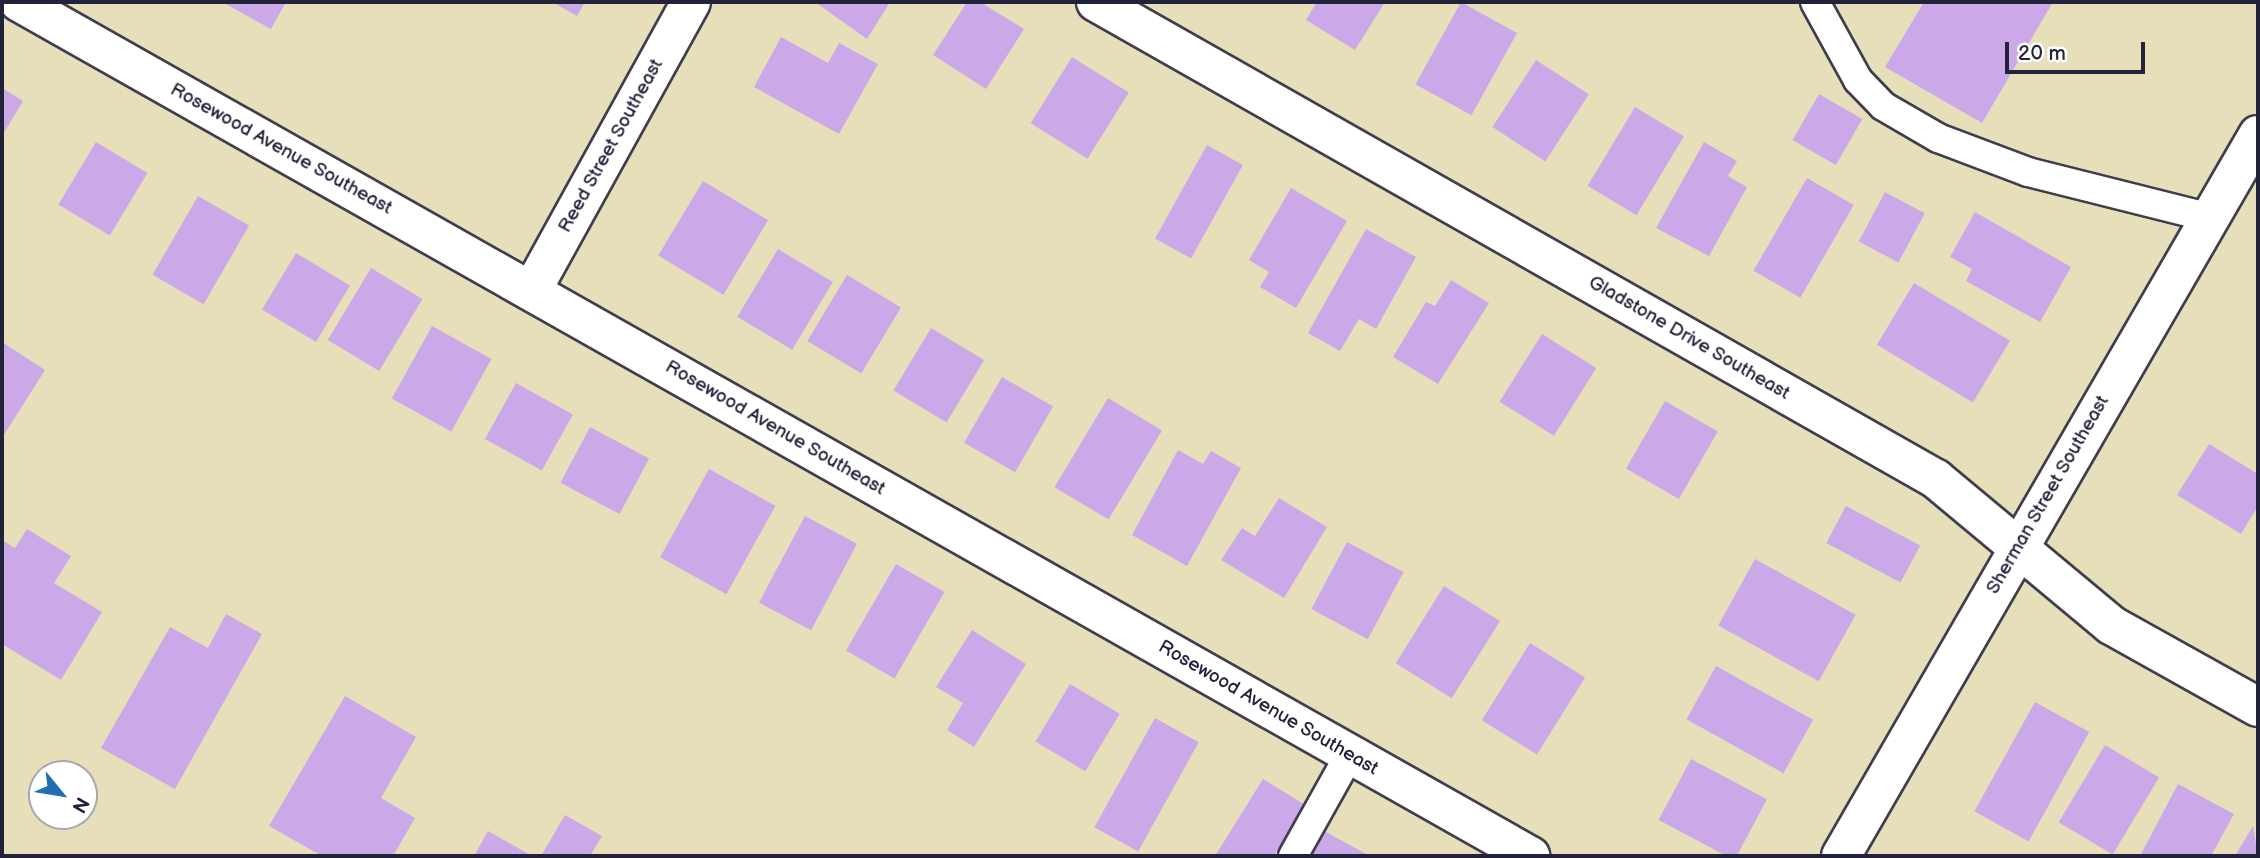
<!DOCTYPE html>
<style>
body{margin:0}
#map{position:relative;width:2260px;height:858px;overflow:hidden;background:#e7dfba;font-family:"Balsamiq Sans",sans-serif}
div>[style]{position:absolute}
.building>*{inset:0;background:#cba9e9;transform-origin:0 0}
.roads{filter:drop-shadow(2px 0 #403e4e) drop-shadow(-2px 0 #403e4e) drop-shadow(0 2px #403e4e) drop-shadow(0 -2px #403e4e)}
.service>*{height:28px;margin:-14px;padding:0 14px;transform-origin:14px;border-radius:14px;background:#fff}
.minor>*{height:38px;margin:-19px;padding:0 19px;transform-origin:19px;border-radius:19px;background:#fff}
span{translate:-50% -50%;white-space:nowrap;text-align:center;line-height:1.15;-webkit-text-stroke:5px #fff;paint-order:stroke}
.street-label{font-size:19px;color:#22223b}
.frame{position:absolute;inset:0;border:4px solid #22223b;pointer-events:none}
.north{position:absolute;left:28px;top:760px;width:70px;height:70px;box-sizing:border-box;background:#fff;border:2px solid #a7a7b1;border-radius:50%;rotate:120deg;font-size:19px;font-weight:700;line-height:28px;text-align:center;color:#22223b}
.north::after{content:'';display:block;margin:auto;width:24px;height:32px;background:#1f6fb2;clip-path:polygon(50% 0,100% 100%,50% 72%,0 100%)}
.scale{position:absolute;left:2005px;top:42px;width:140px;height:32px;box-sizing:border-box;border:4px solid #22223b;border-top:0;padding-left:9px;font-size:21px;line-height:24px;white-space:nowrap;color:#22223b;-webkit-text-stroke:5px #fff;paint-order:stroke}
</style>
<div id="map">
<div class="building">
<div style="clip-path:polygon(222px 2px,286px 2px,271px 29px)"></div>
<div style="clip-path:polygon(552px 2px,585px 2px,577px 16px)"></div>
<div style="clip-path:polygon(815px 2px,890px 2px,867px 39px)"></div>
<div style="clip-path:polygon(967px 2px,980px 2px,1024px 29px,986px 89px,933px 55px)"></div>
<div style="clip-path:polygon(1317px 2px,1385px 2px,1355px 50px,1306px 20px)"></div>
<div style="left:1461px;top:2px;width:64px;height:94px;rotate:29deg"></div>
<div style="clip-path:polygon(1924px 2px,2053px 2px,1982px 123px,1885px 67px)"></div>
<div style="clip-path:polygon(781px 37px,828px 63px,839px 43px,878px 64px,839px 134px,754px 87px)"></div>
<div style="left:1072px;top:57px;width:67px;height:78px;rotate:32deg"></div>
<div style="left:1536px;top:60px;width:63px;height:80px;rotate:33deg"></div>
<div style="clip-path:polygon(2px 88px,23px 101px,2px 136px)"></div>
<div style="left:1819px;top:94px;width:50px;height:53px;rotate:30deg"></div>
<div style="left:1635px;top:107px;width:57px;height:92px;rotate:31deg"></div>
<div style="left:96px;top:142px;width:60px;height:73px;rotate:31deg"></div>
<div style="clip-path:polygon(1704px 142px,1737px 161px,1728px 176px,1747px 187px,1709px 256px,1656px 228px)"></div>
<div style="left:1207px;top:145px;width:41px;height:107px;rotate:29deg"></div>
<div style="left:1807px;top:178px;width:54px;height:107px;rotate:30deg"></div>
<div style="left:703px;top:181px;width:76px;height:87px;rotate:31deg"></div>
<div style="clip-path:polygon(1291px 188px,1347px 221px,1296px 308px,1260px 287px,1269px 272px,1249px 260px)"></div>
<div style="left:1885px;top:192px;width:45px;height:56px;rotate:28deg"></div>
<div style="left:198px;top:196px;width:59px;height:91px;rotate:30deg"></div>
<div style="clip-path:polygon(1975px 212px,2071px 267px,2040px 322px,1966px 281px,1972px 269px,1950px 257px)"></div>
<div style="clip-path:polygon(1366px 229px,1416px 257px,1376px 329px,1359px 319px,1340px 351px,1308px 333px)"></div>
<div style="left:778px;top:249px;width:64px;height:79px;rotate:31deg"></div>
<div style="left:296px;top:253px;width:63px;height:66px;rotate:31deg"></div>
<div style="left:371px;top:268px;width:60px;height:84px;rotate:31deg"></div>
<div style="left:847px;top:275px;width:63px;height:77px;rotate:31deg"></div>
<div style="clip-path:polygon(1451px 280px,1489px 303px,1438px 384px,1393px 357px,1426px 302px,1435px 306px)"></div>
<div style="left:1914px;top:283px;width:112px;height:72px;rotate:31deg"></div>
<div style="left:432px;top:326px;width:68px;height:83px;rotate:29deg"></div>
<div style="left:931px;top:328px;width:62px;height:73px;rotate:31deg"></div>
<div style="left:1542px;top:334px;width:64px;height:80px;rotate:32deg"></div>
<div style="clip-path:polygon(2px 342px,45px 370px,2px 438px)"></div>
<div style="left:1002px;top:377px;width:59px;height:76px;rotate:30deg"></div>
<div style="left:516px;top:383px;width:65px;height:64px;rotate:29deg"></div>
<div style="left:1108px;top:398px;width:63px;height:104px;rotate:31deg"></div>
<div style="left:1665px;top:401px;width:61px;height:78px;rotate:30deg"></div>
<div style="left:590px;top:427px;width:67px;height:63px;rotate:28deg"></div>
<div style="clip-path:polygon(2209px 444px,2258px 474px,2258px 506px,2241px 534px,2177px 495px)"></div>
<div style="clip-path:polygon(1178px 450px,1203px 464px,1211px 451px,1241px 468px,1187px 566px,1132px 535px)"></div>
<div style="left:709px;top:469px;width:76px;height:101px;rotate:29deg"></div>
<div style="clip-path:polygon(1279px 498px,1327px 527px,1284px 598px,1221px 560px,1242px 528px,1255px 536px)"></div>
<div style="left:1846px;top:506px;width:84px;height:42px;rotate:28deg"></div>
<div style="left:805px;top:516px;width:59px;height:98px;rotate:28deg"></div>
<div style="clip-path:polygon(27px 529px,71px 556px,54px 583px,102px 612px,61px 680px,2px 644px,2px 540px,15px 548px)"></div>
<div style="left:1347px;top:542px;width:64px;height:76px;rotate:28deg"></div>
<div style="left:1755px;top:559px;width:115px;height:76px;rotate:29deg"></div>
<div style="left:896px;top:564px;width:56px;height:100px;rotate:30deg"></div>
<div style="left:1444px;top:586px;width:66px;height:91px;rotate:32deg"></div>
<div style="clip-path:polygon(226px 614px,262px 634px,175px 789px,101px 748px,170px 627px,208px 648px)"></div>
<div style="clip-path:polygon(972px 630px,1026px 664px,974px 747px,947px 730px,963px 703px,936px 687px)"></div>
<div style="left:1530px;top:643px;width:65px;height:91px;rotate:32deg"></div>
<div style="left:1716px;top:666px;width:111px;height:61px;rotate:29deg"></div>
<div style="left:1070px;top:684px;width:58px;height:67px;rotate:31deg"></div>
<div style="clip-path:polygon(345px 696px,416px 737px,381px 798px,415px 818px,393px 856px,322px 856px,269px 826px)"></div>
<div style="left:2035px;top:702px;width:62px;height:125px;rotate:29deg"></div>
<div style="left:1155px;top:718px;width:50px;height:125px;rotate:29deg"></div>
<div style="left:2105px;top:745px;width:63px;height:90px;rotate:31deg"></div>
<div style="left:1691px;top:759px;width:86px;height:69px;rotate:28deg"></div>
<div style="clip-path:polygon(1263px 779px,1305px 805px,1274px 856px,1215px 856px)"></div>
<div style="clip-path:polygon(2178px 784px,2234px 814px,2211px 856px,2140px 856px)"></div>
<div style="clip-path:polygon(565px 815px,602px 836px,590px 856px,541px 856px)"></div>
<div style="clip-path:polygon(2253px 826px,2258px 856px,2235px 856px)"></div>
<div style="clip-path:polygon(488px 831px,532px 856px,474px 856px)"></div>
<div style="clip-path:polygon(1324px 831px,1370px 856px,1310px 856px)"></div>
</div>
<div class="roads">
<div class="service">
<div style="left:1815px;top:2px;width:89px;rotate:61.1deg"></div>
<div style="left:1858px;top:80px;width:36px;rotate:46deg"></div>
<div style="left:1883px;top:106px;width:64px;rotate:30.2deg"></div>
<div style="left:1938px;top:138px;width:96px;rotate:20.7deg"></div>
<div style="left:2028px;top:172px;width:189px;rotate:14.1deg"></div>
<div style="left:1293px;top:856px;width:117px;rotate:-60.8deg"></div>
</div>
<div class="minor">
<div style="left:19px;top:2px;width:1736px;rotate:29.47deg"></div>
<div style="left:1096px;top:2px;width:966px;rotate:29.59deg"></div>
<div style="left:1936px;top:479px;width:228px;rotate:39.8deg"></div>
<div style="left:2111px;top:625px;width:168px;rotate:29.2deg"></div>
<div style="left:532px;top:290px;width:329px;rotate:-61.1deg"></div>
<div style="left:1841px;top:856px;width:833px;rotate:-59.96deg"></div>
</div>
</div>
<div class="street-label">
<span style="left:611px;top:146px;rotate:-61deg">Reed Street Southeast</span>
<span style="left:281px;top:149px;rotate:29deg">Rosewood Avenue Southeast</span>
<span style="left:1689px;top:338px;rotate:30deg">Gladstone Drive Southeast</span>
<span style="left:775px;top:428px;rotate:30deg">Rosewood Avenue Southeast</span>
<span style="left:2048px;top:495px;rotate:-60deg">Sherman Street Southeast</span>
<span style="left:1268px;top:708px;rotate:30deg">Rosewood Avenue Southeast</span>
</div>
<div class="frame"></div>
<div class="north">N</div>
<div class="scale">20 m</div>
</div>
